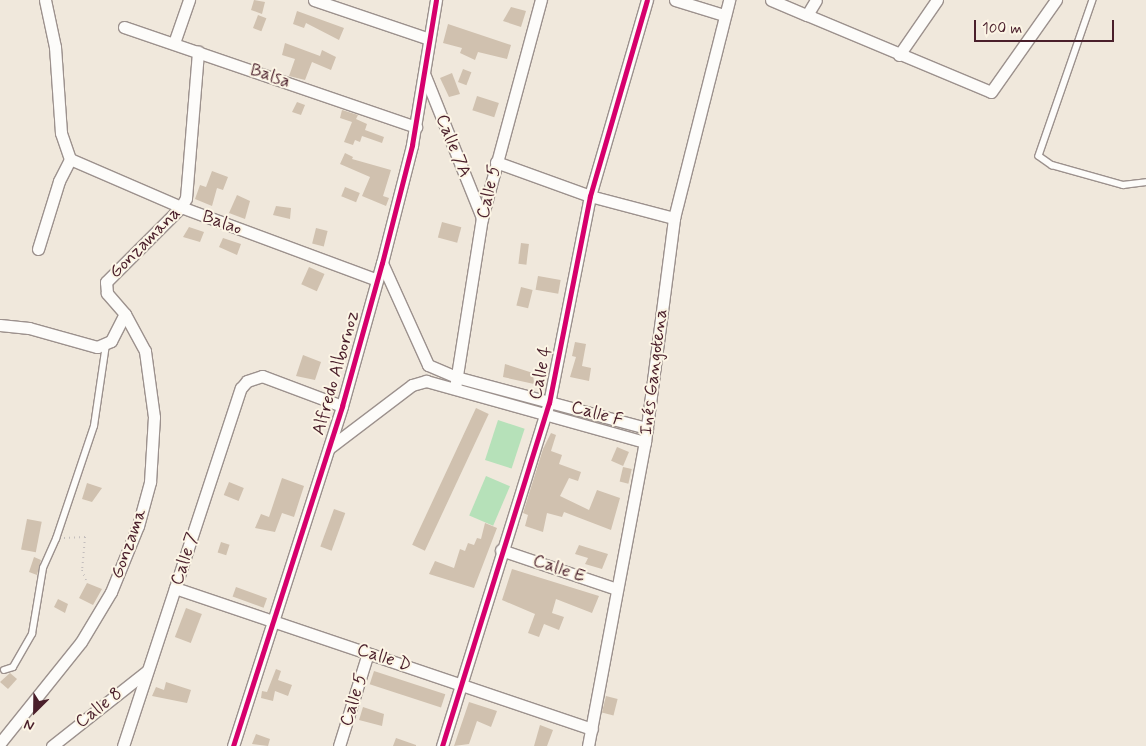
<!DOCTYPE html>
<meta charset="utf-8">
<style>
body{margin:0}
#map{position:relative;width:1146px;height:746px;overflow:hidden;background:#f0e8dc;font-family:Mynerve,sans-serif}
div>[style]{position:absolute}
.green>*{inset:0;background:#b6e1b9;transform-origin:0 0}
.building>*{inset:0;background:#d0c1af;transform-origin:0 0}
.path>*{height:2px;margin-top:-1px;transform-origin:0;background:repeating-linear-gradient(90deg,#c4bebd 0 1px,transparent 0 5px)}
.roads{filter:drop-shadow(1px 0 #9c918d) drop-shadow(-1px 0 #9c918d) drop-shadow(0 1px #9c918d) drop-shadow(0 -1px #9c918d)}
.service>*{height:5.5px;margin:-2.75px;padding:0 2.75px;transform-origin:2.75px;border-radius:2.75px;background:#fdfcfa}
.minor>*{height:11px;margin:-5.5px;padding:0 5.5px;transform-origin:5.5px;border-radius:5.5px;background:#fdfcfa}
.cycleway>*{height:5px;margin:-2.5px;padding:0 2.5px;transform-origin:2.5px;border-radius:2.5px;background:#d6006c}
span{translate:-50% -50%;white-space:nowrap;text-align:center;line-height:1.15;-webkit-text-stroke:4px #fcf5e5;paint-order:stroke}
.street-label{font-size:18px;color:#4a1f2b}
.north{position:absolute;left:10px;top:686px;width:50px;height:50px;-webkit-text-stroke:4px #fcf5e5;paint-order:stroke;rotate:203deg;font-size:14px;font-weight:700;line-height:20px;text-align:center;color:#4a1f2b}
.north::after{content:'';display:block;margin:auto;width:18px;height:22px;background:#4a1f2b;clip-path:polygon(50% 0,100% 100%,50% 72%,0 100%)}
.scale{position:absolute;left:974px;top:20px;width:140px;height:22px;box-sizing:border-box;border:2px solid #4a1f2b;border-top:0;padding-left:6px;font-size:15px;line-height:18px;white-space:nowrap;color:#4a1f2b;-webkit-text-stroke:4px #fcf5e5;paint-order:stroke}
</style>
<div id="map">
<div class="green">
<div style="left:498px;top:420px;width:28px;height:42px;rotate:18deg"></div>
<div style="left:486px;top:476px;width:26px;height:43px;rotate:23deg"></div>
</div>
<div class="building">
<div style="clip-path:polygon(254px 0,265px 2px,262px 14px,251px 10px)"></div>
<div style="clip-path:polygon(511px 7px,526px 11px,521px 27px,503px 21px)"></div>
<div style="clip-path:polygon(297px 11px,344px 28px,339px 40px,306px 23px,304px 28px,293px 24px)"></div>
<div style="left:258px;top:15px;width:9px;height:14px;rotate:21deg"></div>
<div style="clip-path:polygon(448px 24px,511px 45px,507px 59px,478px 52px,475px 60px,460px 53px,462px 48px,443px 43px)"></div>
<div style="clip-path:polygon(285px 43px,320px 56px,322px 50px,336px 57px,331px 70px,312px 62px,305px 80px,289px 76px,295px 59px,282px 55px)"></div>
<div style="left:463px;top:69px;width:9px;height:14px;rotate:21deg"></div>
<div style="clip-path:polygon(452px 73px,460px 94px,449px 97px,440px 78px)"></div>
<div style="left:477px;top:96px;width:23px;height:15px;rotate:18deg"></div>
<div style="clip-path:polygon(297px 102px,305px 105px,301px 115px,292px 112px)"></div>
<div style="clip-path:polygon(342px 110px,358px 115px,356px 119px,367px 124px,365px 130px,384px 137px,382px 143px,362px 136px,360px 142px,355px 140px,353px 145px,344px 142px,352px 122px,340px 118px)"></div>
<div style="clip-path:polygon(345px 153px,353px 157px,352px 159px,391px 170px,383px 196px,389px 198px,386px 206px,362px 196px,370px 177px,340px 164px)"></div>
<div style="clip-path:polygon(212px 171px,228px 177px,223px 190px,217px 188px,212px 206px,195px 199px,200px 185px,206px 187px)"></div>
<div style="left:345px;top:187px;width:16px;height:10px;rotate:22deg"></div>
<div style="clip-path:polygon(237px 195px,250px 201px,245px 219px,229px 213px)"></div>
<div style="clip-path:polygon(276px 206px,291px 208px,290px 219px,273px 215px)"></div>
<div style="left:442px;top:222px;width:20px;height:16px;rotate:15deg"></div>
<div style="clip-path:polygon(189px 227px,204px 232px,200px 242px,183px 237px)"></div>
<div style="left:316px;top:228px;width:12px;height:16px;rotate:14deg"></div>
<div style="clip-path:polygon(223px 238px,241px 244px,237px 255px,219px 247px)"></div>
<div style="left:521px;top:243px;width:8px;height:21px;rotate:7deg"></div>
<div style="left:309px;top:267px;width:17px;height:19px;rotate:24deg"></div>
<div style="left:538px;top:276px;width:23px;height:14px;rotate:10deg"></div>
<div style="left:521px;top:287px;width:12px;height:19px;rotate:14deg"></div>
<div style="clip-path:polygon(575px 342px,586px 344px,582px 366px,591px 368px,589px 381px,570px 377px,576px 357px,572px 356px)"></div>
<div style="clip-path:polygon(303px 355px,321px 362px,315px 380px,296px 376px)"></div>
<div style="clip-path:polygon(505px 364px,533px 373px,534px 384px,503px 377px)"></div>
<div style="left:476px;top:408px;width:14px;height:151px;rotate:25deg"></div>
<div style="clip-path:polygon(551px 433px,556px 435px,551px 451px,562px 455px,559px 464px,581px 472px,578px 481px,569px 478px,560px 496px,589px 510px,597px 490px,620px 498px,611px 530px,564px 512px,562px 517px,547px 513px,543px 532px,525px 526px,528px 515px,523px 513px,543px 449px)"></div>
<div style="left:617px;top:447px;width:13px;height:15px;rotate:23deg"></div>
<div style="left:623px;top:467px;width:9px;height:15px;rotate:13deg"></div>
<div style="clip-path:polygon(282px 478px,304px 486px,294px 517px,282px 513px,275px 532px,255px 528px,261px 514px,269px 517px)"></div>
<div style="left:229px;top:482px;width:16px;height:14px;rotate:22deg"></div>
<div style="clip-path:polygon(87px 483px,102px 488px,92px 502px,82px 499px)"></div>
<div style="left:334px;top:509px;width:12px;height:40px;rotate:20deg"></div>
<div style="left:27px;top:519px;width:15px;height:31px;rotate:11deg"></div>
<div style="clip-path:polygon(485px 523px,497px 528px,474px 588px,429px 574px,435px 561px,454px 568px,460px 549px,465px 551px,468px 543px,474px 545px,477px 538px,481px 539px)"></div>
<div style="left:221px;top:542px;width:9px;height:11px;rotate:18deg"></div>
<div style="clip-path:polygon(579px 545px,608px 554px,602px 569px,585px 564px,588px 558px,575px 554px)"></div>
<div style="clip-path:polygon(34px 557px,41px 560px,37px 575px,29px 572px)"></div>
<div style="clip-path:polygon(512px 569px,599px 596px,592px 613px,556px 599px,552px 613px,564px 617px,559px 630px,544px 624px,539px 637px,528px 633px,535px 614px,502px 600px)"></div>
<div style="clip-path:polygon(87px 583px,102px 589px,93px 605px,79px 598px)"></div>
<div style="left:236px;top:587px;width:33px;height:10px;rotate:20deg"></div>
<div style="clip-path:polygon(58px 599px,68px 604px,65px 613px,54px 607px)"></div>
<div style="left:186px;top:608px;width:17px;height:31px;rotate:21deg"></div>
<div style="clip-path:polygon(276px 669px,281px 671px,278px 680px,292px 685px,288px 696px,275px 691px,273px 701px,261px 698px,262px 691px,267px 692px)"></div>
<div style="left:374px;top:671px;width:75px;height:14px;rotate:18deg"></div>
<div style="clip-path:polygon(10px 673px,17px 679px,8px 689px,0 682px)"></div>
<div style="clip-path:polygon(166px 682px,191px 690px,187px 703px,152px 696px,156px 687px,164px 690px)"></div>
<div style="left:606px;top:696px;width:12px;height:17px;rotate:14deg"></div>
<div style="clip-path:polygon(469px 702px,497px 711px,491px 727px,477px 721px,469px 744px,454px 746px)"></div>
<div style="clip-path:polygon(363px 707px,384px 714px,382px 726px,359px 720px)"></div>
<div style="clip-path:polygon(540px 725px,553px 730px,547px 746px,534px 746px)"></div>
<div style="clip-path:polygon(256px 734px,270px 739px,268px 746px,252px 744px)"></div>
<div style="clip-path:polygon(396px 738px,416px 745px,416px 746px,393px 746px)"></div>
</div>
<div class="path">
<div style="left:64px;top:538px;width:21px;rotate:-3deg"></div>
<div style="left:85px;top:537px;width:33px;rotate:95deg"></div>
<div style="left:82px;top:570px;width:14px;rotate:69deg"></div>
</div>
<div class="roads">
<div class="service">
<div style="left:1093px;top:0;width:165px;rotate:109.1deg"></div>
<div style="left:1039px;top:156px;width:16px;rotate:35deg"></div>
<div style="left:1052px;top:165px;width:74px;rotate:15.7deg"></div>
<div style="left:1123px;top:185px;width:23px;rotate:-7deg"></div>
<div style="left:4px;top:670px;width:9px;rotate:-18deg"></div>
<div style="left:13px;top:667px;width:38px;rotate:-60deg"></div>
<div style="left:32px;top:634px;width:67px;rotate:-80.5deg"></div>
<div style="left:43px;top:568px;width:32px;rotate:-66deg"></div>
<div style="left:56px;top:539px;width:119px;rotate:-71.4deg"></div>
<div style="left:94px;top:426px;width:82px;rotate:-81.6deg"></div>
</div>
<div class="minor">
<div style="left:45px;top:0;width:48px;rotate:78deg"></div>
<div style="left:55px;top:47px;width:86px;rotate:86deg"></div>
<div style="left:61px;top:133px;width:28px;rotate:71deg"></div>
<div style="left:70px;top:159px;width:121px;rotate:23.4deg"></div>
<div style="left:181px;top:207px;width:209px;rotate:20.4deg"></div>
<div style="left:314px;top:0;width:121px;rotate:18.7deg"></div>
<div style="left:675px;top:0;width:51px;rotate:17deg"></div>
<div style="left:771px;top:0;width:39px;rotate:23deg"></div>
<div style="left:807px;top:15px;width:17px;rotate:-59deg"></div>
<div style="left:807px;top:15px;width:199px;rotate:22.7deg"></div>
<div style="left:991px;top:92px;width:113px;rotate:-54.8deg"></div>
<div style="left:124px;top:27px;width:309px;rotate:18.9deg"></div>
<div style="left:174px;top:43px;width:46px;rotate:-70.8deg"></div>
<div style="left:899px;top:55px;width:67px;rotate:-55.4deg"></div>
<div style="left:425px;top:76px;width:153px;rotate:68.1deg"></div>
<div style="left:496px;top:162px;width:100px;rotate:19.9deg"></div>
<div style="left:590px;top:196px;width:87px;rotate:14.7deg"></div>
<div style="left:38px;top:249px;width:71px;rotate:-72.8deg"></div>
<div style="left:59px;top:181px;width:25px;rotate:-63deg"></div>
<div style="left:382px;top:263px;width:112px;rotate:65.7deg"></div>
<div style="left:428px;top:365px;width:30px;rotate:23deg"></div>
<div style="left:456px;top:377px;width:198px;rotate:15deg"></div>
<div style="left:0;top:325px;width:29px;rotate:6deg"></div>
<div style="left:29px;top:328px;width:71px;rotate:15.6deg"></div>
<div style="left:97px;top:347px;width:15px;rotate:-23deg"></div>
<div style="left:111px;top:341px;width:30px;rotate:-63deg"></div>
<div style="left:125px;top:314px;width:28px;rotate:-131deg"></div>
<div style="left:107px;top:293px;width:11px;rotate:-95deg"></div>
<div style="left:106px;top:282px;width:106px;rotate:-45deg"></div>
<div style="left:181px;top:207px;width:10px;rotate:-61deg"></div>
<div style="left:186px;top:198px;width:147px;rotate:-85.3deg"></div>
<div style="left:455px;top:388px;width:172px;rotate:-81deg"></div>
<div style="left:482px;top:218px;width:226px;rotate:-74.9deg"></div>
<div style="left:329px;top:448px;width:104px;rotate:-37.2deg"></div>
<div style="left:412px;top:385px;width:15px;rotate:-16deg"></div>
<div style="left:426px;top:381px;width:227px;rotate:15.6deg"></div>
<div style="left:501px;top:550px;width:122px;rotate:18.6deg"></div>
<div style="left:175px;top:588px;width:440px;rotate:18.7deg"></div>
<div style="left:0;top:743px;width:129px;rotate:-51.3deg"></div>
<div style="left:81px;top:642px;width:58px;rotate:-59deg"></div>
<div style="left:111px;top:592px;width:71px;rotate:-67.8deg"></div>
<div style="left:138px;top:526px;width:46px;rotate:-74.7deg"></div>
<div style="left:150px;top:482px;width:65px;rotate:-86.5deg"></div>
<div style="left:154px;top:417px;width:67px;rotate:-97.8deg"></div>
<div style="left:145px;top:351px;width:42px;rotate:-118.4deg"></div>
<div style="left:52px;top:746px;width:121px;rotate:-38.3deg"></div>
<div style="left:123px;top:746px;width:377px;rotate:-71.8deg"></div>
<div style="left:241px;top:388px;width:9px;rotate:-49deg"></div>
<div style="left:247px;top:381px;width:16px;rotate:-18deg"></div>
<div style="left:262px;top:376px;width:85px;rotate:20.6deg"></div>
<div style="left:233px;top:746px;width:357px;rotate:-72.2deg"></div>
<div style="left:342px;top:406px;width:148px;rotate:-74.4deg"></div>
<div style="left:382px;top:263px;width:122px;rotate:-75.7deg"></div>
<div style="left:412px;top:145px;width:147px;rotate:-80.6deg"></div>
<div style="left:339px;top:746px;width:97px;rotate:-72.7deg"></div>
<div style="left:442px;top:746px;width:359px;rotate:-72.7deg"></div>
<div style="left:549px;top:403px;width:211px;rotate:-78.8deg"></div>
<div style="left:590px;top:196px;width:204px;rotate:-73.8deg"></div>
<div style="left:588px;top:746px;width:309px;rotate:-79.4deg"></div>
<div style="left:645px;top:442px;width:226px;rotate:-82.6deg"></div>
<div style="left:674px;top:218px;width:225px;rotate:-75.8deg"></div>
</div>
</div>
<div class="cycleway">
<div style="left:233px;top:746px;width:357px;rotate:-72.2deg"></div>
<div style="left:342px;top:406px;width:148px;rotate:-74.4deg"></div>
<div style="left:382px;top:263px;width:122px;rotate:-75.7deg"></div>
<div style="left:412px;top:145px;width:147px;rotate:-80.6deg"></div>
<div style="left:442px;top:746px;width:359px;rotate:-72.7deg"></div>
<div style="left:549px;top:403px;width:211px;rotate:-78.8deg"></div>
<div style="left:590px;top:196px;width:204px;rotate:-73.8deg"></div>
</div>
<div class="street-label">
<span style="left:270px;top:76px;rotate:19deg">Balsa</span>
<span style="left:453px;top:146px;rotate:68deg">Calle 7A</span>
<span style="left:489px;top:192px;rotate:-77deg">Calle 5</span>
<span style="left:222px;top:223px;rotate:20deg">Balao</span>
<span style="left:145px;top:243px;rotate:-45deg">Gonzamana</span>
<span style="left:654px;top:372px;rotate:-83deg">Inés Gangotena</span>
<span style="left:336px;top:373px;rotate:-74deg">Alfredo Albornoz</span>
<span style="left:541px;top:373px;rotate:-78deg">Calle 4</span>
<span style="left:597px;top:414px;rotate:16deg">Calle F</span>
<span style="left:129px;top:544px;rotate:-70deg">Gonzama</span>
<span style="left:185px;top:559px;rotate:-72deg">Calle 7</span>
<span style="left:559px;top:569px;rotate:19deg">Calle E</span>
<span style="left:384px;top:658px;rotate:18deg">Calle D</span>
<span style="left:354px;top:700px;rotate:-73deg">Calle 5</span>
<span style="left:99px;top:708px;rotate:-38deg">Calle 8</span>
</div>
<div class="north">N</div>
<div class="scale">100 m</div>
</div>
